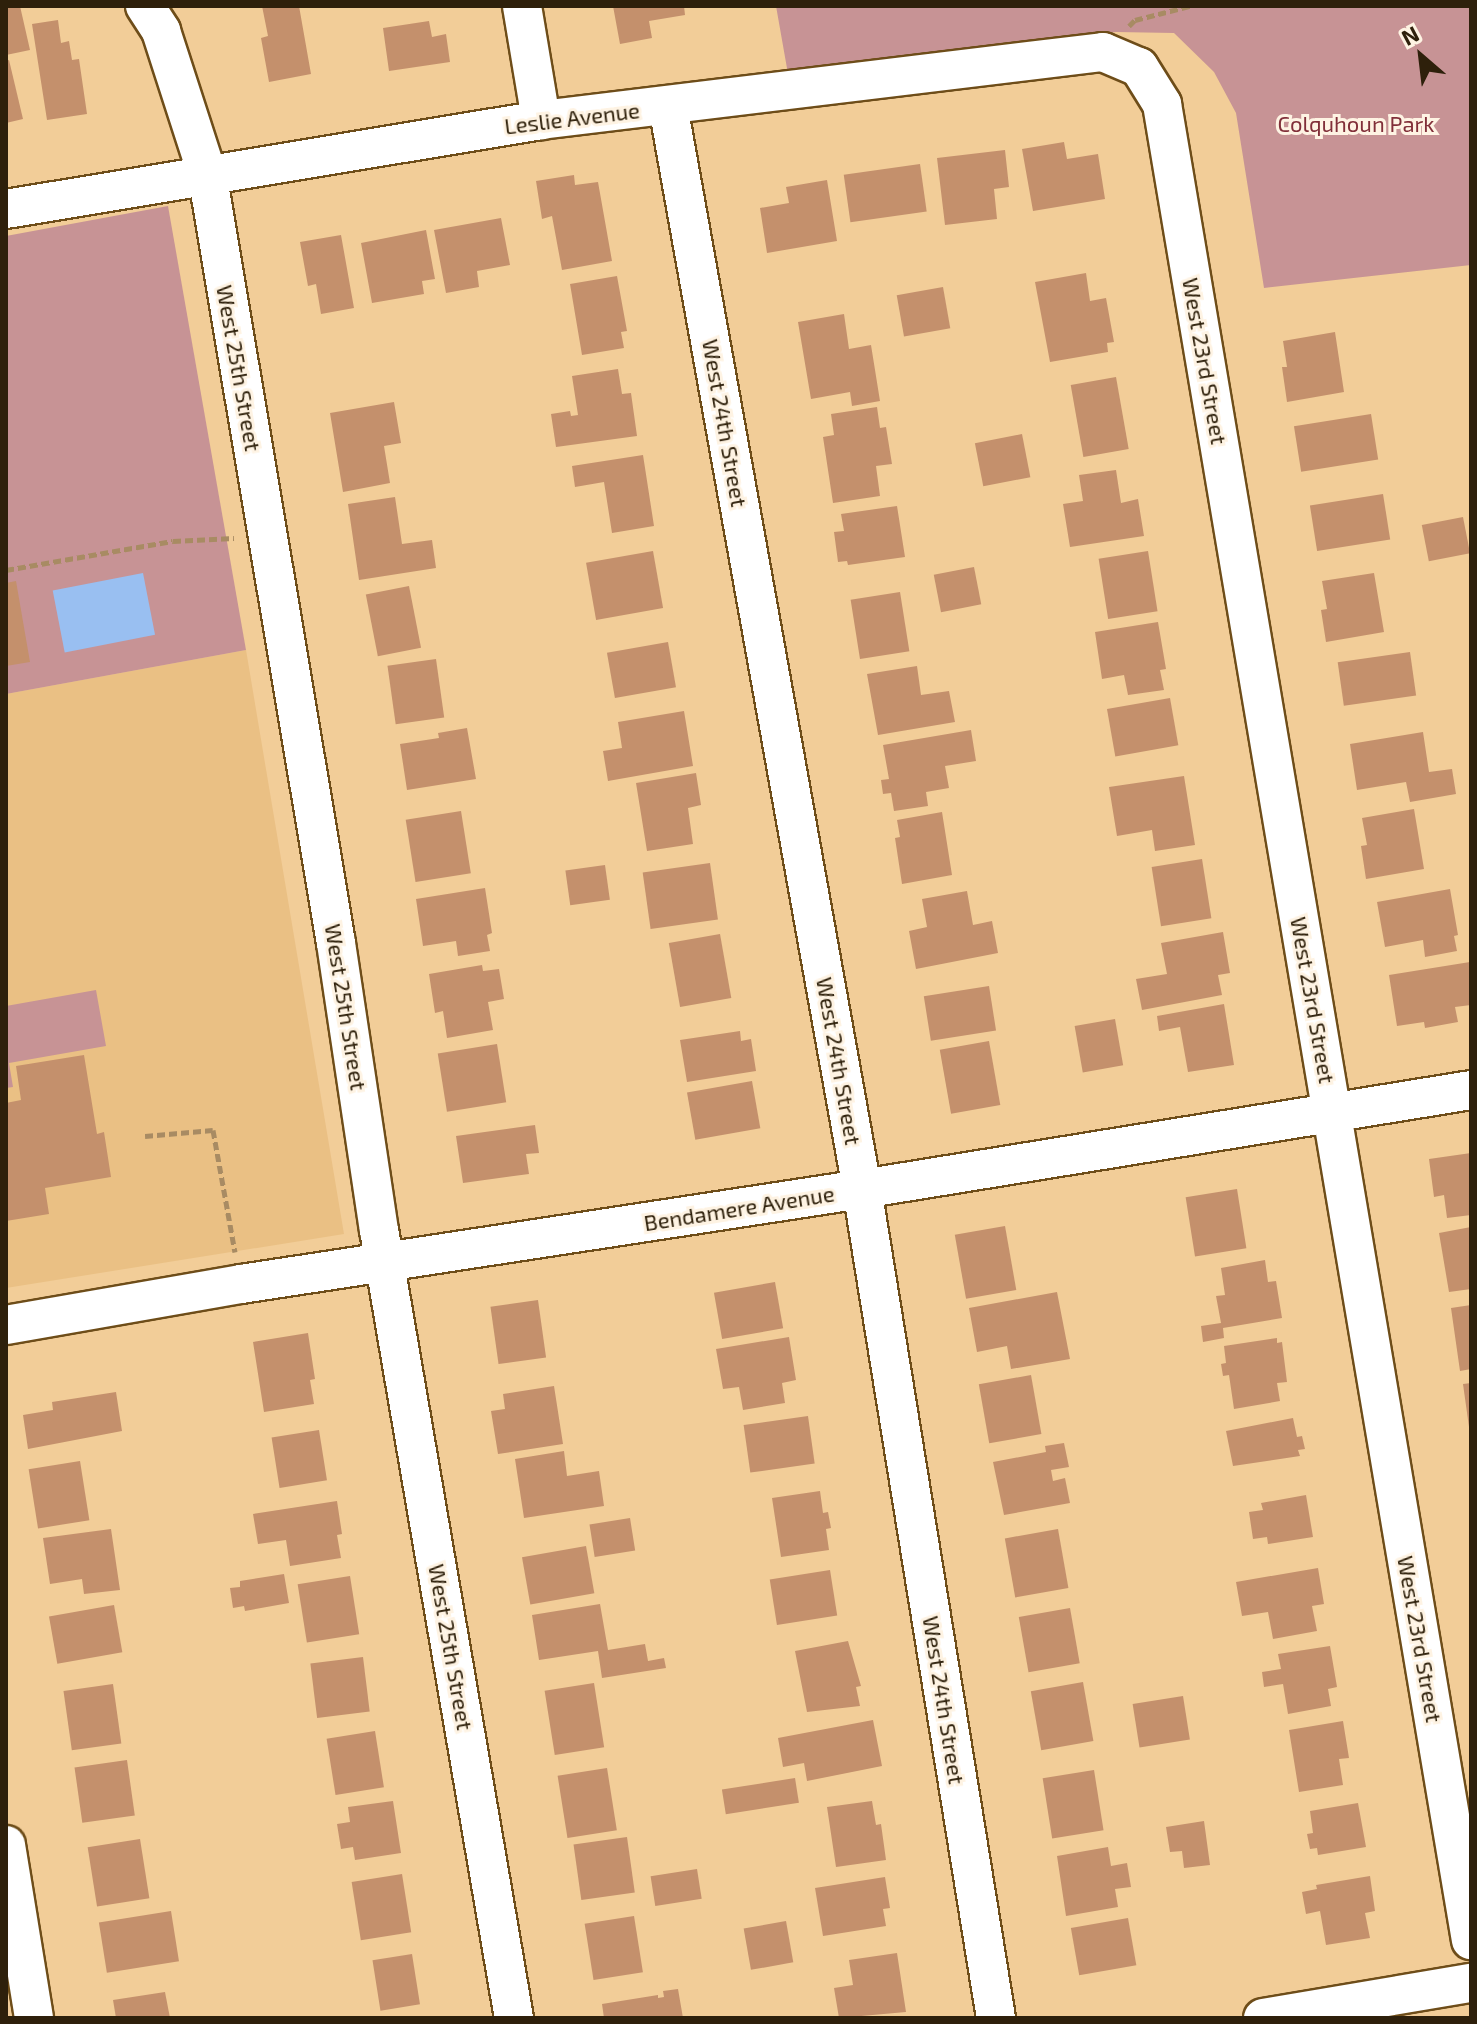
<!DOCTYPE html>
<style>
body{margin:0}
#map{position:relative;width:1477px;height:2024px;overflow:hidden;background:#f2cd98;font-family:"Exo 2",sans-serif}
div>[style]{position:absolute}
.built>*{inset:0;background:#eac084}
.green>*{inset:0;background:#c79395}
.water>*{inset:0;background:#99bff1;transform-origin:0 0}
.building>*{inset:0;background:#c4906c;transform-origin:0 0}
.path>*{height:5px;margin-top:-2.5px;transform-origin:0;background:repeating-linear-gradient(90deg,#a88b63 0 8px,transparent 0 12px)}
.roads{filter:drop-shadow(2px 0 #6e4d19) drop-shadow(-2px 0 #6e4d19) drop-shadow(0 2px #6e4d19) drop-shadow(0 -2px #6e4d19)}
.minor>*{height:38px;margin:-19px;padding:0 19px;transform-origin:19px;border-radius:19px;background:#fff}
span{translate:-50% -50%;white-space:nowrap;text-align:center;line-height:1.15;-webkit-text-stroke:6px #fef3e3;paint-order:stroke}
.street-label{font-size:22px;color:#2e200b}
.park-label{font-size:22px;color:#812f39}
.frame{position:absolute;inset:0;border:8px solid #2e200b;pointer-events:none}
.north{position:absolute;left:1381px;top:16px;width:80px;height:80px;-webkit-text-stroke:6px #fef3e3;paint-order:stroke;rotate:332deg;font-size:22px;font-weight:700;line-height:32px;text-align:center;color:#2e200b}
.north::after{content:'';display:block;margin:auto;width:28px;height:36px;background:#2e200b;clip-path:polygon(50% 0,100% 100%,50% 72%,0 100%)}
</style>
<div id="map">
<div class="built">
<div style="clip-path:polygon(246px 650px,344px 1234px,6px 1288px,6px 694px)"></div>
</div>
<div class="green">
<div style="clip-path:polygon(776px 6px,1471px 6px,1471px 265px,1264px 288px,1236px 113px,1214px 72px,1174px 33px,1116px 32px,788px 74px)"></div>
<div style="clip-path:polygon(168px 206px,246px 650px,6px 694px,6px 236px)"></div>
<div style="clip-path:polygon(96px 990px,106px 1046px,9px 1063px,13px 1087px,6px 1088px,6px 1006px)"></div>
</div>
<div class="water">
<div style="left:143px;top:573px;width:63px;height:92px;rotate:79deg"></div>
</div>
<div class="building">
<div style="clip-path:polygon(6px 6px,20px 6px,30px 50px,6px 55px)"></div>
<div style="clip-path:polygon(262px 6px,299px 6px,311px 74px,269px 82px,261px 38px,268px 36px)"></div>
<div style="clip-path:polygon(613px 6px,684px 6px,685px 15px,649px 21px,652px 38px,620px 44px)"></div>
<div style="clip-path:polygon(58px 20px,61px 43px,69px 41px,72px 60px,79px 59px,87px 114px,47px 120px,32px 24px)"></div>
<div style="clip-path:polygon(429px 21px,432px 37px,446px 34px,450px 62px,389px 71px,383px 28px)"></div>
<div style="clip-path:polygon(9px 60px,23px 119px,6px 123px,6px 61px)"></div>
<div style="clip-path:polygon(1064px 142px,1067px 159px,1098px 154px,1105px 199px,1033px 211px,1022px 149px)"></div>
<div style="clip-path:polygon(1005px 150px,1009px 187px,994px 189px,997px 219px,945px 225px,937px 158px)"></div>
<div style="left:920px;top:164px;width:48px;height:77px;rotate:82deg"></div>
<div style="clip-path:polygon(574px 175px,575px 185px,598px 182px,612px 261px,562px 270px,552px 216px,542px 219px,536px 181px)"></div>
<div style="clip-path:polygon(827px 180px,837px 241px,767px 253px,760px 208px,789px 203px,786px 187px)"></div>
<div style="clip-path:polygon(501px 218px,510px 265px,477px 271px,479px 287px,446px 293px,434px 230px)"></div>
<div style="clip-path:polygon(426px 230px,435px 279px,422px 281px,424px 294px,372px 303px,361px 243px)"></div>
<div style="clip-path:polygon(341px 235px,354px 308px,321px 314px,316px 284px,308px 286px,300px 242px)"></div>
<div style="clip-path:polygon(1086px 273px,1090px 301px,1106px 298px,1114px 342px,1107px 343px,1108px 352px,1050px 362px,1035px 282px)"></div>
<div style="clip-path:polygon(617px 276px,627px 331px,621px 332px,624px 348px,582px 355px,570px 284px)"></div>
<div style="left:943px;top:287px;width:42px;height:47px;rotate:80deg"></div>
<div style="clip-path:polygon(844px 314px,849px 349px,871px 345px,880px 401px,852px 406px,850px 392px,811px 399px,798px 322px)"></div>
<div style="clip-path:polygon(1335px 332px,1344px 392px,1287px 402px,1282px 367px,1287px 367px,1283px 341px)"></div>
<div style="clip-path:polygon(618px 369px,622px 394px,631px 393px,637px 436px,556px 447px,551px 414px,570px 411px,571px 416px,578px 415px,572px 376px)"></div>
<div style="left:1116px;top:377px;width:73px;height:46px;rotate:80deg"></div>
<div style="clip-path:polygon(394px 402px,401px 443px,384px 446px,390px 483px,343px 492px,330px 413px)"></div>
<div style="clip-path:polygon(877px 407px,880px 428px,886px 427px,892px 464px,876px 466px,880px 496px,833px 503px,823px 437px,834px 435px,831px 414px)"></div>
<div style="left:1371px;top:414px;width:46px;height:78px;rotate:81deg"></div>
<div style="left:1022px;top:434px;width:44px;height:48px;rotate:79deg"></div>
<div style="clip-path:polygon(643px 455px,654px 526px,612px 533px,604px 482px,575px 487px,572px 466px)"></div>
<div style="clip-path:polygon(1116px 470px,1121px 503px,1138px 499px,1144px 536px,1070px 547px,1063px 504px,1083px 501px,1079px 475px)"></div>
<div style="left:1383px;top:494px;width:46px;height:74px;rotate:81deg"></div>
<div style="clip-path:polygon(395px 497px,402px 544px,432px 540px,436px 568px,359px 580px,348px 504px)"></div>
<div style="clip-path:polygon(897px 506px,905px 557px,848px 565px,847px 561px,838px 562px,834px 532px,844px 531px,841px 514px)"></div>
<div style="left:1463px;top:517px;width:37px;height:42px;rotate:79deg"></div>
<div style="left:653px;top:551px;width:58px;height:68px;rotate:80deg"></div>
<div style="left:1148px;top:551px;width:61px;height:50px;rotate:81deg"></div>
<div style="left:974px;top:567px;width:38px;height:41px;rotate:79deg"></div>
<div style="clip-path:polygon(1374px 573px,1384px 632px,1326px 642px,1321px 610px,1327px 609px,1322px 581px)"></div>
<div style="clip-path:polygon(16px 581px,30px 662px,6px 666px,6px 583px)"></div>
<div style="left:409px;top:586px;width:63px;height:44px;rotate:79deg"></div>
<div style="left:900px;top:592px;width:60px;height:50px;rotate:81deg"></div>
<div style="clip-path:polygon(1158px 622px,1166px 669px,1160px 670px,1164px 690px,1128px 695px,1124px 675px,1102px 679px,1095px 632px)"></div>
<div style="left:668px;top:642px;width:46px;height:62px;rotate:80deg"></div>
<div style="left:1410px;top:652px;width:44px;height:73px;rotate:82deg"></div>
<div style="left:436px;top:659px;width:59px;height:49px;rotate:82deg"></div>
<div style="clip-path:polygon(917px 666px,921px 695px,949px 691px,955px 722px,878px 735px,867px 674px)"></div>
<div style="left:1170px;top:698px;width:48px;height:64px;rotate:80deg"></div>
<div style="clip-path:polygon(684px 711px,693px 766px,608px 781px,603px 751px,622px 748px,618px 722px)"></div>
<div style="clip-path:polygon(467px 728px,476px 779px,407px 790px,400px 744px,439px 738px,438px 733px)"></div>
<div style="clip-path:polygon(971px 730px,976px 761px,945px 766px,949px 788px,926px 792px,928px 806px,894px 811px,891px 793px,883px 794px,881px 780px,889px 779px,883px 745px)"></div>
<div style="clip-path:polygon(1423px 732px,1429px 772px,1452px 769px,1456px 794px,1410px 802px,1406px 782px,1357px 790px,1350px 744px)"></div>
<div style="clip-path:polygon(696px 773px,701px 805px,688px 808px,693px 844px,647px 851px,636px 783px)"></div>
<div style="clip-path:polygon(1184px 776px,1195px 845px,1155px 851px,1152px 830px,1117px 836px,1109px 787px)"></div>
<div style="clip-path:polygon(1414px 809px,1424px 869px,1366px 879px,1361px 846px,1367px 845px,1362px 818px)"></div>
<div style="left:461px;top:811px;width:63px;height:56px;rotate:81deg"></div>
<div style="clip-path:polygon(942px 812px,952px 875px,902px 884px,895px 838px,900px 837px,897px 820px)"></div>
<div style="left:1202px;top:859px;width:60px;height:51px;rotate:81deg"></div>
<div style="left:710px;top:863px;width:57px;height:68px;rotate:82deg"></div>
<div style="left:605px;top:865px;width:35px;height:40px;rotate:82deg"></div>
<div style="clip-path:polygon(485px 888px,492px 933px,487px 935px,490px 951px,458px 956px,456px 941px,423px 946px,416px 899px)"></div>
<div style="clip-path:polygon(1450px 889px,1458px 935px,1454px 936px,1457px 951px,1425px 957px,1423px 940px,1385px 947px,1377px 902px)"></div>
<div style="clip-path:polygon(967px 891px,973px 925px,992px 921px,998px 953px,916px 969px,909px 931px,927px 927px,922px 899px)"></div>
<div style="clip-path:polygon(1223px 932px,1230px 973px,1218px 975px,1222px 995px,1142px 1010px,1136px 979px,1167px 974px,1161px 943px)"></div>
<div style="left:720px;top:934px;width:65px;height:52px;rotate:80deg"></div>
<div style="clip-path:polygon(1470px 962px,1471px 1005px,1455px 1007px,1458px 1022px,1425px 1028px,1424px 1022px,1397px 1026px,1389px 975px)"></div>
<div style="clip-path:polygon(482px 965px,483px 971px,499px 969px,504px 999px,488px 1002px,493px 1030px,447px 1038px,443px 1011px,435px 1013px,429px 974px)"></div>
<div style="left:989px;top:986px;width:45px;height:66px;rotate:81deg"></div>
<div style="clip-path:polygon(1224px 1004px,1234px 1065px,1188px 1072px,1180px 1027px,1159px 1031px,1157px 1016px)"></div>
<div style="left:1115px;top:1019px;width:47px;height:41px;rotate:80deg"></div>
<div style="clip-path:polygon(740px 1031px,741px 1041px,751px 1039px,756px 1071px,687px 1082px,680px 1040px)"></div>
<div style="left:989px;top:1041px;width:65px;height:50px;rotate:80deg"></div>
<div style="left:497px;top:1044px;width:59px;height:60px;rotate:81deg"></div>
<div style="clip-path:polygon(84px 1055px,97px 1134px,104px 1132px,111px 1177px,45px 1188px,49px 1214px,6px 1221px,6px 1103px,21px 1100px,16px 1066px)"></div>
<div style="left:752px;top:1081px;width:48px;height:66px;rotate:80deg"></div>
<div style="clip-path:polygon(535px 1125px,539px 1153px,526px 1154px,529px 1174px,463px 1183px,456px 1136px)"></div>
<div style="clip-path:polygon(1471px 1153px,1471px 1215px,1447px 1218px,1444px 1195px,1434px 1197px,1429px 1159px)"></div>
<div style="left:1237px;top:1189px;width:60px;height:52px;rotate:81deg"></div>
<div style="left:1005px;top:1226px;width:65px;height:51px;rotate:80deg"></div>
<div style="clip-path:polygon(1471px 1227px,1471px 1289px,1449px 1292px,1439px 1233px)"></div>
<div style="clip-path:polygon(1265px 1260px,1268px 1282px,1276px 1281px,1282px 1318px,1223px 1328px,1224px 1338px,1203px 1342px,1201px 1326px,1221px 1323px,1216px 1296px,1225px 1295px,1221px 1268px)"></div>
<div style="left:775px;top:1282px;width:47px;height:62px;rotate:80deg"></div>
<div style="clip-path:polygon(1057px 1292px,1070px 1359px,1011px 1369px,1007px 1346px,977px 1352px,969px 1308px)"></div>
<div style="left:538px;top:1300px;width:58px;height:48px;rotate:82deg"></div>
<div style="clip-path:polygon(1471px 1305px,1471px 1369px,1460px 1371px,1451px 1308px)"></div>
<div style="clip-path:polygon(308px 1333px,315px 1379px,310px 1380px,314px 1404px,264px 1412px,253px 1342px)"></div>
<div style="clip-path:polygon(789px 1337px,796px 1380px,782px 1383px,785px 1403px,743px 1410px,739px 1387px,723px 1389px,716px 1349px)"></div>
<div style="clip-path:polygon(1277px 1338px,1277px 1343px,1282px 1342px,1287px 1382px,1277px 1383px,1280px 1401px,1234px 1409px,1229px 1375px,1223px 1376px,1221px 1364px,1226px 1363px,1224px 1346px)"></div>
<div style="left:1031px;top:1375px;width:60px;height:53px;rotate:80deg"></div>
<div style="clip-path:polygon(1471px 1383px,1471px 1427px,1469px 1427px,1463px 1384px)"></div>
<div style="clip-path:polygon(554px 1386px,563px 1444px,498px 1454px,491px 1411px,505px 1409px,503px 1394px)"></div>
<div style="clip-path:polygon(116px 1392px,122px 1431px,28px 1449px,23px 1415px,53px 1410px,52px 1402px)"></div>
<div style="left:808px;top:1416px;width:48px;height:65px;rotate:82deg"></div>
<div style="clip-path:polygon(1293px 1418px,1297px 1437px,1302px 1436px,1305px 1449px,1298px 1450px,1300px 1456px,1233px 1466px,1226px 1431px)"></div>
<div style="left:319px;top:1430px;width:51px;height:48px;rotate:81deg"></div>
<div style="clip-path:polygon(1064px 1443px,1069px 1467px,1051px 1470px,1053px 1481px,1065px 1478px,1070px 1503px,1004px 1515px,993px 1462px,1046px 1452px,1045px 1446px)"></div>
<div style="clip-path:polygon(564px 1451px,567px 1476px,599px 1471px,604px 1506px,524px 1518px,515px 1459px)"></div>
<div style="left:80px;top:1461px;width:60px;height:52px;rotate:81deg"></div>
<div style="clip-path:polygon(820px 1491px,823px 1513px,828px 1512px,831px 1528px,826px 1529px,829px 1550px,781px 1557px,772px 1498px)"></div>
<div style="clip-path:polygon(1306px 1495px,1313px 1537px,1268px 1544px,1267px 1537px,1253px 1539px,1249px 1512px,1263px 1510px,1261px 1503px)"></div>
<div style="clip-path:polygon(337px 1501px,342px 1534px,337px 1535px,341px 1558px,290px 1566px,286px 1540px,258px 1544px,253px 1514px)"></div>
<div style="left:630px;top:1518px;width:33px;height:41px;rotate:81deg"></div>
<div style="clip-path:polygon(111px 1529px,120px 1590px,84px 1594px,82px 1579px,50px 1584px,43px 1538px)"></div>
<div style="left:1058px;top:1529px;width:60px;height:54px;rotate:80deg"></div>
<div style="left:586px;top:1546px;width:48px;height:65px;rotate:80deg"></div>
<div style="clip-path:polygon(1318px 1568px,1324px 1604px,1312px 1606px,1317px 1631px,1273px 1639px,1268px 1612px,1242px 1616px,1236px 1582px)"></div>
<div style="left:830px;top:1570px;width:46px;height:61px;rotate:81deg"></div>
<div style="clip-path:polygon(284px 1574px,289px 1603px,245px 1611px,244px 1606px,233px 1608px,230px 1588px,240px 1587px,240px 1581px)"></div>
<div style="left:350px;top:1576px;width:59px;height:53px;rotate:81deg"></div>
<div style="clip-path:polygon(600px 1604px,608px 1650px,645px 1644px,648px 1661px,664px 1658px,666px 1668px,602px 1678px,598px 1651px,539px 1660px,532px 1615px)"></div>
<div style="left:114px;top:1605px;width:48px;height:66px;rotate:80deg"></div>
<div style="left:1070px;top:1608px;width:56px;height:52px;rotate:80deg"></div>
<div style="clip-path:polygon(848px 1641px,861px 1686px,856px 1687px,860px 1706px,807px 1712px,795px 1651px)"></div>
<div style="clip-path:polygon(1330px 1646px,1337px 1687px,1328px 1689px,1331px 1706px,1288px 1714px,1283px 1684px,1264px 1687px,1262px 1672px,1281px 1669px,1278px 1654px)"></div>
<div style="left:363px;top:1657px;width:55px;height:53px;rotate:83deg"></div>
<div style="left:1083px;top:1682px;width:60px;height:53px;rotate:80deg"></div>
<div style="left:594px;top:1683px;width:65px;height:50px;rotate:81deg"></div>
<div style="left:113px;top:1684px;width:60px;height:50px;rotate:82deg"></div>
<div style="left:1183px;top:1696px;width:44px;height:51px;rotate:81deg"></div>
<div style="clip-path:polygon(873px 1720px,882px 1766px,807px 1781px,804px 1763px,783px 1767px,778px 1738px)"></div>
<div style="clip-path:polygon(1343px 1721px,1349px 1758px,1339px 1759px,1343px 1785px,1299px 1792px,1289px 1730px)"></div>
<div style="left:375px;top:1731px;width:57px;height:49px;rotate:81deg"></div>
<div style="left:127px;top:1760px;width:56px;height:53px;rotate:82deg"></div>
<div style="left:607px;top:1768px;width:63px;height:50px;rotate:81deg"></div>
<div style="left:1094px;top:1770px;width:61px;height:52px;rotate:81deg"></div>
<div style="left:795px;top:1778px;width:25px;height:74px;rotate:81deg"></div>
<div style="clip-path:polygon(393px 1801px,401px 1853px,355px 1860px,353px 1847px,341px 1849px,337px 1824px,350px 1822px,348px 1807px)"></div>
<div style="clip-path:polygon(872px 1801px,876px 1825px,881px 1824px,886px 1860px,836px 1867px,827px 1807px)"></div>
<div style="clip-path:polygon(1358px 1803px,1366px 1847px,1318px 1855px,1317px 1848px,1310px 1849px,1307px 1834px,1313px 1833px,1310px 1811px)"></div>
<div style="clip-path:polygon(1204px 1821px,1210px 1865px,1184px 1868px,1182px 1851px,1170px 1852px,1166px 1827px)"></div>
<div style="left:627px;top:1837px;width:56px;height:54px;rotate:82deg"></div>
<div style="left:140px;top:1839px;width:60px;height:53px;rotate:81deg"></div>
<div style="clip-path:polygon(1108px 1847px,1111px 1866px,1127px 1863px,1131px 1887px,1115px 1889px,1118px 1907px,1066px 1916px,1057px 1856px)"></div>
<div style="left:697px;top:1869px;width:30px;height:47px;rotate:81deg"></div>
<div style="left:402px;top:1874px;width:59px;height:51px;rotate:81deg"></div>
<div style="clip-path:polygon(1370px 1876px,1375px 1911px,1365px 1913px,1370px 1938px,1326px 1945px,1320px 1911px,1306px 1914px,1302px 1892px,1317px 1889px,1316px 1885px)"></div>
<div style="clip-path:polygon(885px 1877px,890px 1908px,883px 1909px,886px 1926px,823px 1936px,815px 1888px)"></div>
<div style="left:171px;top:1911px;width:51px;height:73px;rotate:81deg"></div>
<div style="left:634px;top:1916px;width:57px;height:50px;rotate:81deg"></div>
<div style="left:1128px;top:1918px;width:48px;height:58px;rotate:80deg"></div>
<div style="left:786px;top:1921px;width:42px;height:43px;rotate:80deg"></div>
<div style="clip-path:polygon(897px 1953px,906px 2012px,839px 2018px,834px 1988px,853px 1985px,849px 1960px)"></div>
<div style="left:412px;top:1954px;width:51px;height:40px;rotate:81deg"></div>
<div style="clip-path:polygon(678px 1989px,683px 2018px,604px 2018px,602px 2004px,658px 1995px,658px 1998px,664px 1997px,663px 1991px)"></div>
<div style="clip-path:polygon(165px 1992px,170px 2018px,116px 2018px,113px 2000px)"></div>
</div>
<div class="path">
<div style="left:1129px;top:26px;width:8px;rotate:-45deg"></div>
<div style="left:1135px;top:20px;width:57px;rotate:-14.3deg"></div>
<div style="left:6px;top:570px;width:169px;rotate:-9.9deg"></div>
<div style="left:173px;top:541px;width:61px;rotate:-2.8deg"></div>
<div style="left:145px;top:1136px;width:68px;rotate:-5deg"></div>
<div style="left:213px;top:1130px;width:124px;rotate:79.8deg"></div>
</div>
<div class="roads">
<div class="minor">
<div style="left:145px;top:6px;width:30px;rotate:57deg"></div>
<div style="left:161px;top:31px;width:149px;rotate:72.1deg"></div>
<div style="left:207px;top:173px;width:781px;rotate:80.49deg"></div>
<div style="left:336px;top:943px;width:290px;rotate:81.5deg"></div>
<div style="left:379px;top:1230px;width:799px;rotate:80.28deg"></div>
<div style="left:522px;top:6px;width:116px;rotate:80.5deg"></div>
<div style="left:668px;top:106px;width:1100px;rotate:79.84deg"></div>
<div style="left:862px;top:1189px;width:840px;rotate:80.82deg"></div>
<div style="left:6px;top:209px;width:542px;rotate:-9.44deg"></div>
<div style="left:541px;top:120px;width:566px;rotate:-6.9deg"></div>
<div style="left:1103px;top:52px;width:39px;rotate:23deg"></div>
<div style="left:1139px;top:67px;width:44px;rotate:58.1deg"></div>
<div style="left:1162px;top:104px;width:1862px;rotate:80.45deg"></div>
<div style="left:6px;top:1325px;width:239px;rotate:-9.9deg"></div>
<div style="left:241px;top:1284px;width:628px;rotate:-8.7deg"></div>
<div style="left:862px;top:1189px;width:617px;rotate:-9.23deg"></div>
<div style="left:6px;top:1845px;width:175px;rotate:80.8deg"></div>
<div style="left:1263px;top:2018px;width:211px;rotate:-9.6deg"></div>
</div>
</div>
<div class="street-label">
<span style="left:572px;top:118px;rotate:-7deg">Leslie Avenue</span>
<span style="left:1205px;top:361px;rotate:80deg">West 23rd Street</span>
<span style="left:239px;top:368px;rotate:80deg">West 25th Street</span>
<span style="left:725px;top:423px;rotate:80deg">West 24th Street</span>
<span style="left:1313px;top:1000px;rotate:80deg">West 23rd Street</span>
<span style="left:346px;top:1007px;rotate:81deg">West 25th Street</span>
<span style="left:839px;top:1061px;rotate:80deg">West 24th Street</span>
<span style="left:739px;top:1208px;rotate:-9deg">Bendamere Avenue</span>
<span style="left:1420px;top:1639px;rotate:80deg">West 23rd Street</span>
<span style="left:451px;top:1647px;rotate:80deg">West 25th Street</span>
<span style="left:944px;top:1700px;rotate:81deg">West 24th Street</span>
</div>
<div class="park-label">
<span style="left:1356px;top:124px">Colquhoun Park</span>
</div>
<div class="frame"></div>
<div class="north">N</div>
</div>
